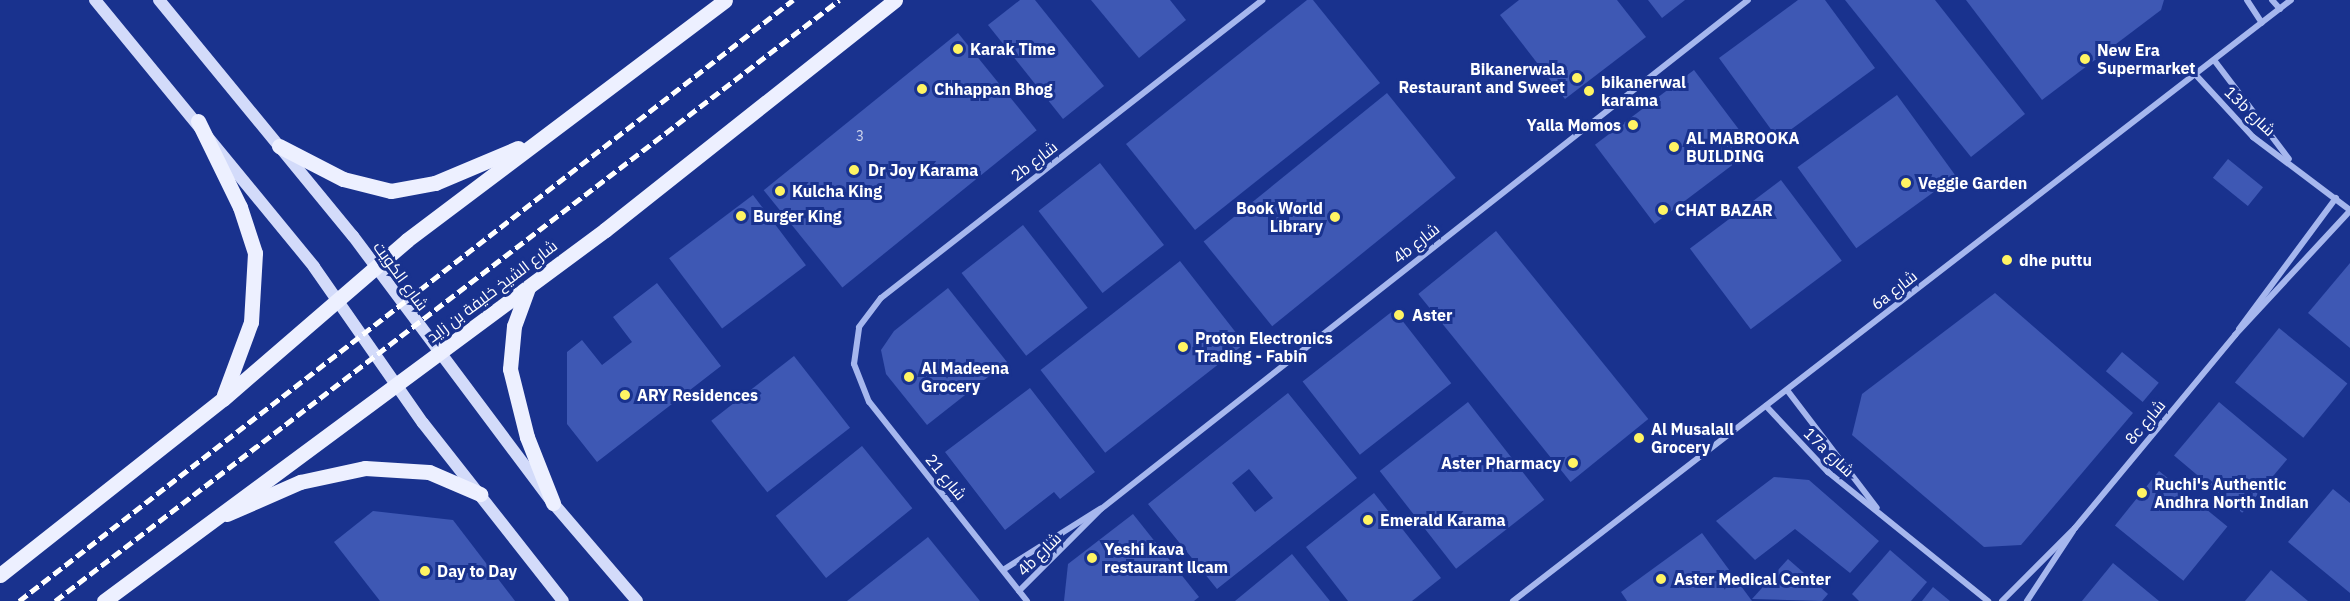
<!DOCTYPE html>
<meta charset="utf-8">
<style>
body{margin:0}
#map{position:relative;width:2350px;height:601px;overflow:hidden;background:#19328e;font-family:"IBM Plex Sans",Cairo,sans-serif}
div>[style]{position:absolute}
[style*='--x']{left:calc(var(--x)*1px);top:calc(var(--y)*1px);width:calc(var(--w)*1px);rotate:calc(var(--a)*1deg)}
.building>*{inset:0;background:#3e58b4;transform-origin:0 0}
.street>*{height:6px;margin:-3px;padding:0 3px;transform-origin:3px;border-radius:3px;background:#a6b7ee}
.secondary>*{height:12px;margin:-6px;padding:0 6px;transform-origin:6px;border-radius:6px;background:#d3dbfa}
.primary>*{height:15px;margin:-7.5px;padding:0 7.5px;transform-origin:7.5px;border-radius:7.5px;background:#edf0ff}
.rail>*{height:4.5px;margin-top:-2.25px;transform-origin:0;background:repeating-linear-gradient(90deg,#fff 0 10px,transparent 0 14.5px)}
.dots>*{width:16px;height:16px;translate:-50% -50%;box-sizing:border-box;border:3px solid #19328e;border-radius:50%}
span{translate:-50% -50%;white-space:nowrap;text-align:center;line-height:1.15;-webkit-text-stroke:6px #19328e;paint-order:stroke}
.number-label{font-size:14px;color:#cfd5ec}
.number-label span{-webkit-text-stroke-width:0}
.poi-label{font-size:16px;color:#fff;font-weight:700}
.left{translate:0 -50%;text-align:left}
.right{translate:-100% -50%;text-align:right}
.street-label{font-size:16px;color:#fff}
</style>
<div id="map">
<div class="building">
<div style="clip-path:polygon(1020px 0,1035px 0,1104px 86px,1063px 119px,988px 25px)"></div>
<div style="clip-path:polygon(1091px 0,1170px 0,1186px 20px,1139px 58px)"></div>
<div style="clip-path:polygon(1307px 0,1313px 0,1380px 83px,1195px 230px,1126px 144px)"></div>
<div style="clip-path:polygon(1519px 0,1617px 0,1646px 37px,1565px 99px,1500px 15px)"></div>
<div style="clip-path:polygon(1648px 0,1685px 0,1662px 18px)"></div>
<div style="clip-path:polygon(1798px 0,1825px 0,1875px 68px,1778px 139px,1719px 58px)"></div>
<div style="clip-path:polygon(1845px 0,1935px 0,2025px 114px,1971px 157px)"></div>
<div style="clip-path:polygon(1966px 0,2164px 0,2161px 10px,2042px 100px)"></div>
<div style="left:958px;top:33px;width:125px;height:250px;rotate:51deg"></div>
<div style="left:1694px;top:70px;width:99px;height:124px;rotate:53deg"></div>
<div style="left:1387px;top:93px;width:109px;height:236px;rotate:51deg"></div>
<div style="left:1897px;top:95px;width:100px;height:123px;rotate:54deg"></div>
<div style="left:2228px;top:159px;width:45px;height:24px;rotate:39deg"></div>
<div style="left:1100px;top:163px;width:104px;height:78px;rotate:52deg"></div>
<div style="left:1781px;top:180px;width:101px;height:114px;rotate:53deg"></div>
<div style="left:753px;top:195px;width:88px;height:105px;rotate:53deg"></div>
<div style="left:1023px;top:225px;width:105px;height:78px;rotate:52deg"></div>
<div style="left:1496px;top:231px;width:242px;height:100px;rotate:51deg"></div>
<div style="left:1180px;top:261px;width:105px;height:177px;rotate:52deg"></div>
<div style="clip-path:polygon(2350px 263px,2350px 348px,2308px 313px)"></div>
<div style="clip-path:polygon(657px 283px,721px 366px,597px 462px,567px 424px,567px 352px,582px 340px,602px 365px,632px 342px,613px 317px)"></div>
<div style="clip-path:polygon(948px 288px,1007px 362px,927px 425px,886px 374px,881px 350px,894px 331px)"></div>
<div style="clip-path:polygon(1995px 293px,2133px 413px,2021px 545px,1984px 547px,1852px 435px,1862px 394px)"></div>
<div style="left:1394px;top:310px;width:93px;height:116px;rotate:52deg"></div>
<div style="left:2279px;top:328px;width:88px;height:70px;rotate:39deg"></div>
<div style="left:2122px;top:352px;width:48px;height:25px;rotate:40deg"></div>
<div style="left:794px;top:356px;width:91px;height:105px;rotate:52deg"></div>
<div style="clip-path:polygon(1030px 388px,1095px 472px,1060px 499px,1054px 492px,1005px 530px,945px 452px)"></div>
<div style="clip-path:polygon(evenodd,1288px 393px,1357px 478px,1217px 589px,1148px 504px,1288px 393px,1249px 469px,1273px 498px,1255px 512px,1232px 483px,1249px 469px)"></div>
<div style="left:1468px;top:402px;width:124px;height:112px;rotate:52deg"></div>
<div style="left:2219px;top:402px;width:89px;height:70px;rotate:40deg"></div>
<div style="left:862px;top:446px;width:80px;height:111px;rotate:51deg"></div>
<div style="left:2159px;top:471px;width:88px;height:70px;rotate:39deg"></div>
<div style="clip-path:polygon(1774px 477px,1809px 480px,1879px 541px,1850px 573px,1795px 529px,1755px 560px,1716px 521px)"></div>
<div style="clip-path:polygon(2333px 489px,2350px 503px,2350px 593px,2288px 542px)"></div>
<div style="clip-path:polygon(1374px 493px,1441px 578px,1412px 601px,1348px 601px,1306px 547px)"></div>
<div style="clip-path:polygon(373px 511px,453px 520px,515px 601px,380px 601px,334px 542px)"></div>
<div style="clip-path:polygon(1133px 514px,1199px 597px,1194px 601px,1064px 601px,1068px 564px)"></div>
<div style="clip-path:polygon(1702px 533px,1752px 601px,1627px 601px,1621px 592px)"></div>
<div style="clip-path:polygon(928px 537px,980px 601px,847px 601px)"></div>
<div style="clip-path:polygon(1890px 550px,1927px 582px,1911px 601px,1859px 601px,1852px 594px)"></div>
<div style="clip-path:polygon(1292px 554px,1330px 601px,1235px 601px)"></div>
<div style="clip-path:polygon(1788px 559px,1828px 594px,1822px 601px,1752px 599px)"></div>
<div style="clip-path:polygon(2113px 563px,2159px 601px,2082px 601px)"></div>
<div style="clip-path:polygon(2271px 570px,2308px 601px,2245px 601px)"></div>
<div style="clip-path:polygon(1933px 587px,1950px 601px,1922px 601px)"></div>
</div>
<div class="street">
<div style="--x:2247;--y:0;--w:27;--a:57"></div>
<div style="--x:2272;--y:0;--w:12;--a:48"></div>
<div style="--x:2214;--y:60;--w:124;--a:52.9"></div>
<div style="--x:2195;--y:74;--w:86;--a:47.4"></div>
<div style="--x:2253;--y:137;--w:121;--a:37"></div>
<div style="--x:2239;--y:329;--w:163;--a:-53.5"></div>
<div style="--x:1787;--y:390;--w:148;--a:52.7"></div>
<div style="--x:1766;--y:406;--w:91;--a:46.8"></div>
<div style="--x:1828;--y:472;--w:206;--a:38.9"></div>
<div style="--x:1003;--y:570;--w:115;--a:-32.2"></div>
<div style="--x:1019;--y:591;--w:116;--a:-45"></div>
<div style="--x:1101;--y:509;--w:823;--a:-38.19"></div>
<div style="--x:1027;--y:601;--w:254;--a:-128.4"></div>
<div style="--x:869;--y:402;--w:41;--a:-111.5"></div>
<div style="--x:854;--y:364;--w:37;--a:-82"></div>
<div style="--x:859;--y:327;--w:36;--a:-53"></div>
<div style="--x:881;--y:298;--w:484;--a:-38"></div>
<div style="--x:1513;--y:601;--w:983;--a:-37.69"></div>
<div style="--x:2002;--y:601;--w:103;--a:-45"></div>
<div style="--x:2075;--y:528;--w:251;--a:-50.3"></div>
<div style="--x:2235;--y:335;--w:169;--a:-47.2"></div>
<div style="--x:2027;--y:601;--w:84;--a:-56.7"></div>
</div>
<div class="secondary">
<div style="--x:95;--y:0;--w:345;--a:50.6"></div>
<div style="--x:314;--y:267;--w:190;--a:55.1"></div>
<div style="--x:423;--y:423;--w:226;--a:51.8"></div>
<div style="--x:159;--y:0;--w:306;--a:50.6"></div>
<div style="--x:353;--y:236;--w:334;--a:53.2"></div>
<div style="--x:553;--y:503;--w:129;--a:49.4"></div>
</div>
<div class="primary">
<div style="--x:198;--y:121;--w:96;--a:64"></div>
<div style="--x:240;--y:207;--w:48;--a:71.9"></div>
<div style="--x:255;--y:253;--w:69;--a:93.3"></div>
<div style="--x:251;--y:322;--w:78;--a:110.3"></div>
<div style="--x:279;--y:146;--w:72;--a:27.3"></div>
<div style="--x:343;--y:179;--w:49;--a:14"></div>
<div style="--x:391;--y:191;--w:45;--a:-10.3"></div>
<div style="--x:435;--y:183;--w:90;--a:-22.9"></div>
<div style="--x:528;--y:288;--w:40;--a:110.2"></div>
<div style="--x:514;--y:326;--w:43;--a:95.3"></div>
<div style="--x:510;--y:369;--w:70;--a:76"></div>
<div style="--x:527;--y:437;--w:71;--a:68.5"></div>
<div style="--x:227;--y:514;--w:80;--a:-23.7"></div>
<div style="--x:300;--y:482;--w:66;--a:-12.2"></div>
<div style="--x:365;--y:468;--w:64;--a:3.6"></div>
<div style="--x:429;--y:472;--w:56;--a:23.3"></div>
<div style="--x:0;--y:575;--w:284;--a:-38.3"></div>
<div style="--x:223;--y:399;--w:243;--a:-40.8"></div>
<div style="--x:407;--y:240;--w:398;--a:-37"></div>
<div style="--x:104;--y:601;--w:623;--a:-36.52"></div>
<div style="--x:605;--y:230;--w:370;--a:-38.4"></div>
</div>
<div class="rail">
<div style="--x:19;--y:601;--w:980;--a:-37.83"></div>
<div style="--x:55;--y:601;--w:988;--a:-37.47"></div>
</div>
<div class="dots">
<div style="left:958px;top:49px;background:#fff463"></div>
<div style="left:2085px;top:59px;background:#fff463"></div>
<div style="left:1577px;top:78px;background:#fff463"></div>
<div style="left:922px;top:89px;background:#fff463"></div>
<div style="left:1589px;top:91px;background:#fff463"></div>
<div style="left:1633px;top:125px;background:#fff463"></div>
<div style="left:1674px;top:147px;background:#fff463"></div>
<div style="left:854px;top:170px;background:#fff463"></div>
<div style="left:1906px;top:183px;background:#fff463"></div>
<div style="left:780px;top:191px;background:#fff463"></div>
<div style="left:1663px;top:210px;background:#fff463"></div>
<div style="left:741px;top:216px;background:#fff463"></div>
<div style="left:1335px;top:217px;background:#fff463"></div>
<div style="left:2007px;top:260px;background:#fff463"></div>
<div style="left:1399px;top:315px;background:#fff463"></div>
<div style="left:1183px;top:347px;background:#fff463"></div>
<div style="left:909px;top:377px;background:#fff463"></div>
<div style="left:625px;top:395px;background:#fff463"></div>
<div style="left:1639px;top:438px;background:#fff463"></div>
<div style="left:1573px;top:463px;background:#fff463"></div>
<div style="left:2142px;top:493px;background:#fff463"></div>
<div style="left:1368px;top:520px;background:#fff463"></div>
<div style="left:1092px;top:558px;background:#fff463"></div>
<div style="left:425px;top:571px;background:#fff463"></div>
<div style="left:1661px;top:579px;background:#fff463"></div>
</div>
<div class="number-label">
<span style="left:860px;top:136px">3</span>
</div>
<div class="poi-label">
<span class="left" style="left:970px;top:49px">Karak Time</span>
<span class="left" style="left:2097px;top:59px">New Era<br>Supermarket</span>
<span class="right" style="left:1565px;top:78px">Bikanerwala<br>Restaurant and Sweet</span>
<span class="left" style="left:1601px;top:91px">bikanerwal<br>karama</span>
<span class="left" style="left:934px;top:89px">Chhappan Bhog</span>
<span class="right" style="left:1621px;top:125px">Yalla Momos</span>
<span class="left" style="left:1686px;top:147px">AL MABROOKA<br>BUILDING</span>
<span class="left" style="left:868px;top:170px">Dr Joy Karama</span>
<span class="left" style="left:1918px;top:183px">Veggie Garden</span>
<span class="left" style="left:792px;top:191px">Kulcha King</span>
<span class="right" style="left:1323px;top:217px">Book World<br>Library</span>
<span class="left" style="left:1675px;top:210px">CHAT BAZAR</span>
<span class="left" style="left:753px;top:216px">Burger King</span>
<span class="left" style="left:2019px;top:260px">dhe puttu</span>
<span class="left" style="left:1412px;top:315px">Aster</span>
<span class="left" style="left:1195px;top:347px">Proton Electronics<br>Trading - Fabin</span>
<span class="left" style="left:921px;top:377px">Al Madeena<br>Grocery</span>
<span class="left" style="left:637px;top:395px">ARY Residences</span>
<span class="left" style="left:1651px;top:438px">Al Musalall<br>Grocery</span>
<span class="right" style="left:1561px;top:463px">Aster Pharmacy</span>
<span class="left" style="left:2154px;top:493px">Ruchi's Authentic<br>Andhra North Indian</span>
<span class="left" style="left:1380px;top:520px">Emerald Karama</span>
<span class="left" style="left:1104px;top:558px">Yeshi kava<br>restaurant llcam</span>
<span class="left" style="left:437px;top:571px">Day to Day</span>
<span class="left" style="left:1674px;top:579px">Aster Medical Center</span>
</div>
<div class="street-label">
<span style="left:2250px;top:111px;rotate:44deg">13b شارع</span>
<span style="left:1034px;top:161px;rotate:-38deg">2b شارع</span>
<span style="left:1416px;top:243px;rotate:-38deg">4b شارع</span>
<span style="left:401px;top:276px;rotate:54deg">شارع الكويت</span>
<span style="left:1894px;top:290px;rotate:-38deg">6a شارع</span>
<span style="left:492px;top:291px;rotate:-37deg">شارع الشيخ خليفة بن زايد</span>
<span style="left:2145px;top:422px;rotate:-50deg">8c شارع</span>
<span style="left:1829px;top:452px;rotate:44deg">17a شارع</span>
<span style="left:946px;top:477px;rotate:51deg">شارع 21</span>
<span style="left:1039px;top:554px;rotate:-44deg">4b شارع</span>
</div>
</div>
